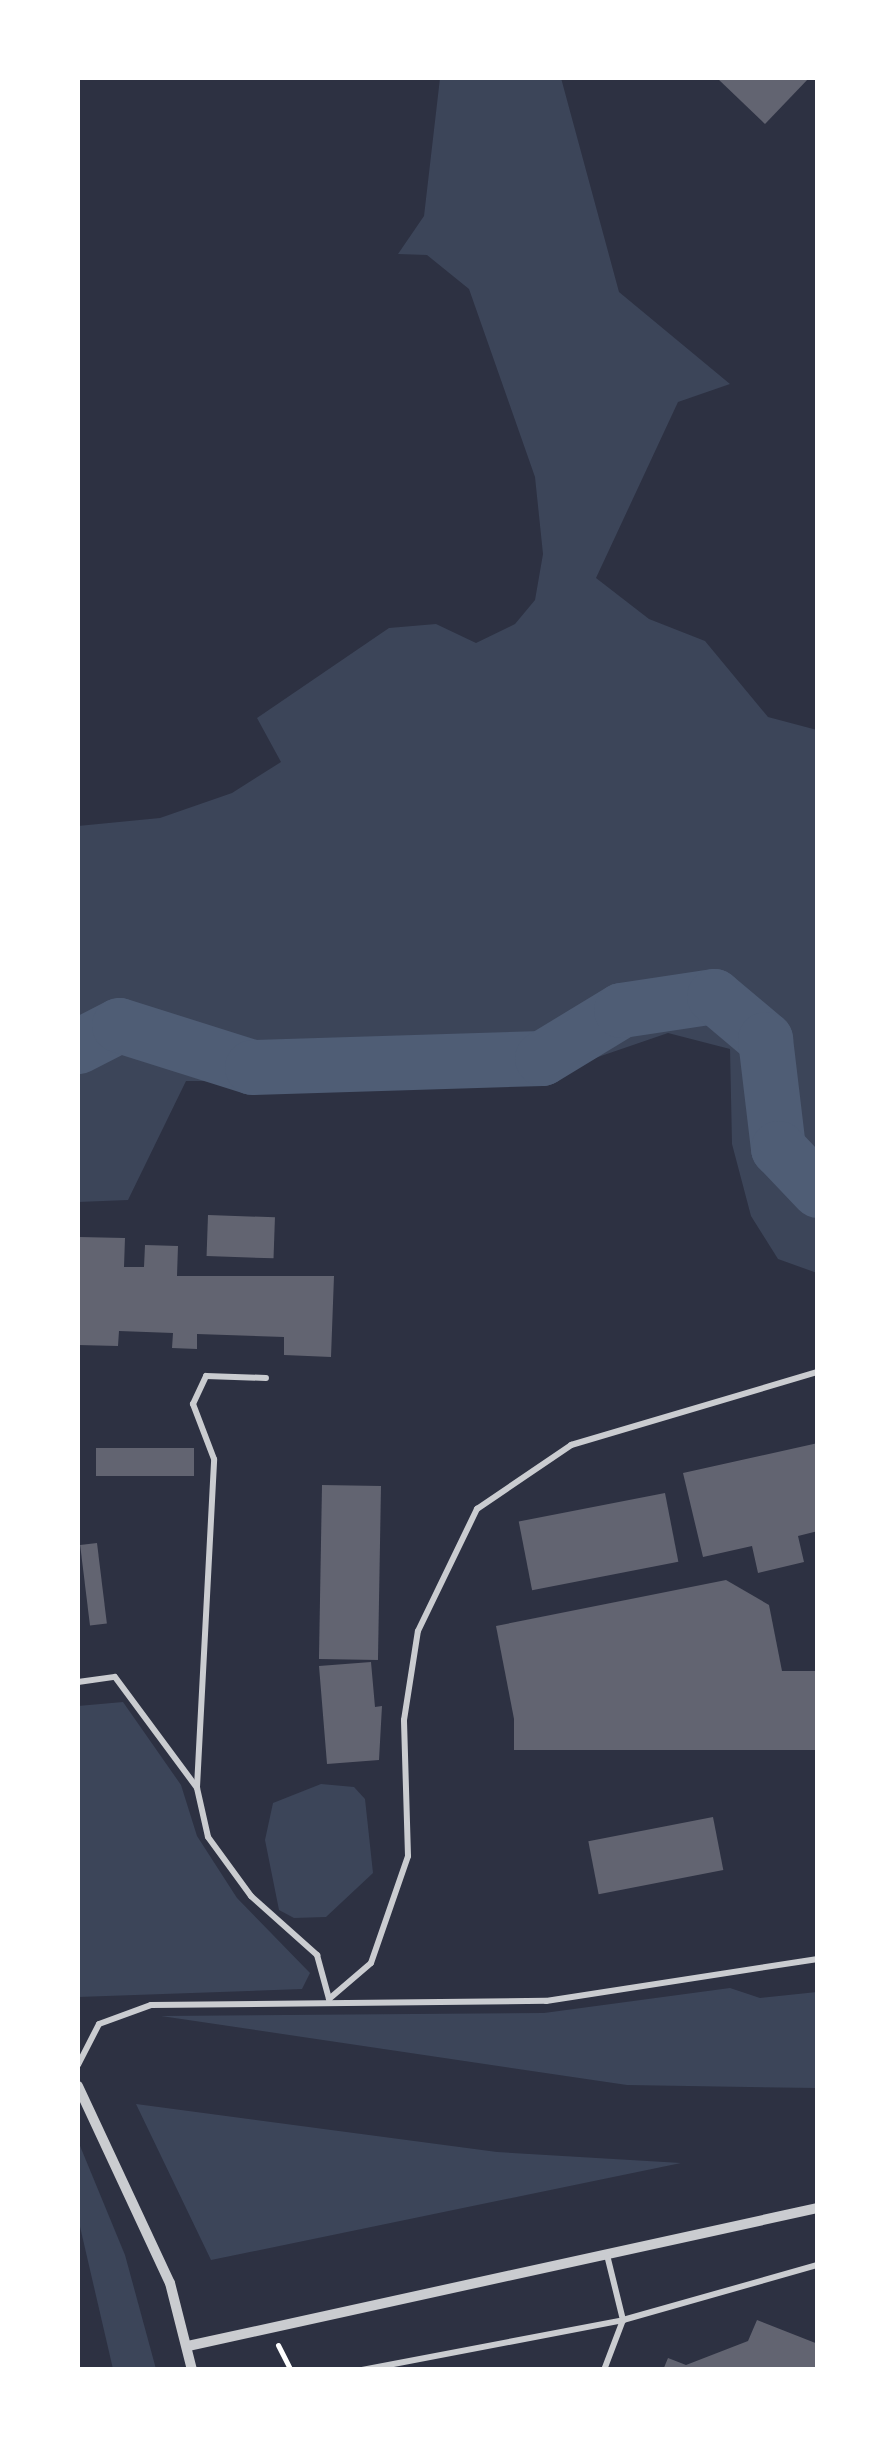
<!DOCTYPE html>
<style>
body{margin:0}
#map{position:relative;width:895px;height:2447px;overflow:hidden;background:#2d3142;font-family:Barlow,sans-serif}
div>[style]{position:absolute}
[style*='--x']{left:calc(var(--x)*1px);top:calc(var(--y)*1px);width:calc(var(--w)*1px);rotate:calc(var(--a)*1deg)}
.green>*{inset:0;background:#3c4559}
.river>*{height:55px;margin:-27.5px;padding:0 27.5px;transform-origin:27.5px;border-radius:27.5px;background:#4f5d75}
.building>*{inset:0;background:#626471;transform-origin:0 0}
.path>*{height:5px;margin:-2.5px;padding:0 2.5px;transform-origin:2.5px;border-radius:2.5px;background:#fff}
.service>*{height:6px;margin:-3px;padding:0 3px;transform-origin:3px;border-radius:3px;background:#caccd0}
.minor>*{height:10px;margin:-5px;padding:0 5px;transform-origin:5px;border-radius:5px;background:#caccd0}
span{translate:-50% -50%;white-space:nowrap;text-align:center;line-height:1.15;-webkit-text-stroke:8px #fff;paint-order:stroke}
.frame{position:absolute;inset:0;border:80px solid #fff;pointer-events:none}
</style>
<div id="map">
<div class="green">
<div style="clip-path:polygon(440px 78px,561px 78px,619px 292px,730px 384px,678px 402px,596px 578px,649px 619px,705px 641px,768px 717px,817px 730px,817px 1273px,778px 1259px,751px 1216px,732px 1144px,730px 1049px,668px 1033px,569px 1067px,461px 1082px,186px 1081px,128px 1200px,78px 1202px,78px 826px,160px 818px,232px 793px,281px 762px,257px 718px,389px 628px,436px 624px,476px 643px,515px 624px,535px 600px,543px 554px,535px 477px,469px 289px,427px 255px,398px 254px,424px 216px)"></div>
<div style="clip-path:polygon(123px 1702px,181px 1785px,197px 1836px,237px 1898px,310px 1973px,302px 1989px,78px 1997px,78px 1706px)"></div>
<div style="clip-path:polygon(321px 1784px,354px 1787px,365px 1799px,373px 1873px,326px 1917px,294px 1918px,279px 1910px,265px 1840px,273px 1803px)"></div>
<div style="clip-path:polygon(730px 1988px,760px 1998px,817px 1992px,817px 2088px,627px 2085px,161px 2016px,544px 2013px)"></div>
<div style="clip-path:polygon(136px 2104px,497px 2152px,681px 2163px,211px 2260px)"></div>
<div style="clip-path:polygon(78px 2141px,125px 2255px,156px 2369px,113px 2369px,78px 2218px)"></div>
</div>
<div class="river">
<div style="--x:78;--y:1046;--w:46;--a:-27.1"></div>
<div style="--x:119;--y:1025;--w:139;--a:17.5"></div>
<div style="--x:252;--y:1067;--w:290;--a:-1.8"></div>
<div style="--x:542;--y:1058;--w:92;--a:-31.3"></div>
<div style="--x:621;--y:1010;--w:94;--a:-8.6"></div>
<div style="--x:714;--y:996;--w:67;--a:40.1"></div>
<div style="--x:765;--y:1039;--w:110;--a:83.2"></div>
<div style="--x:778;--y:1148;--w:58;--a:46.4"></div>
</div>
<div class="building">
<div style="clip-path:polygon(717px 78px,809px 78px,765px 124px)"></div>
<div style="left:208px;top:1215px;width:67px;height:41px;rotate:2deg"></div>
<div style="clip-path:polygon(79px 1237px,125px 1238px,124px 1267px,144px 1267px,145px 1245px,178px 1246px,177px 1276px,334px 1276px,331px 1357px,284px 1355px,284px 1337px,197px 1334px,197px 1349px,172px 1348px,173px 1333px,119px 1331px,118px 1346px,78px 1345px)"></div>
<div style="clip-path:polygon(818px 1443px,818px 1531px,798px 1536px,804px 1562px,758px 1573px,752px 1546px,703px 1557px,683px 1473px)"></div>
<div style="left:96px;top:1448px;width:98px;height:28px"></div>
<div style="left:322px;top:1485px;width:59px;height:174px;rotate:1deg"></div>
<div style="left:665px;top:1493px;width:70px;height:149px;rotate:79deg"></div>
<div style="left:97px;top:1543px;width:81px;height:17px;rotate:83deg"></div>
<div style="clip-path:polygon(726px 1580px,769px 1605px,782px 1671px,515px 1724px,496px 1626px)"></div>
<div style="clip-path:polygon(371px 1662px,375px 1707px,382px 1706px,379px 1760px,327px 1764px,319px 1666px)"></div>
<div style="left:818px;top:1671px;width:79px;height:304px;rotate:90deg"></div>
<div style="left:713px;top:1817px;width:54px;height:127px;rotate:79deg"></div>
<div style="clip-path:polygon(757px 2320px,818px 2344px,818px 2370px,663px 2370px,668px 2358px,686px 2365px,748px 2341px)"></div>
</div>
<div class="path">
<div style="--x:278;--y:2345;--w:27;--a:63"></div>
</div>
<div class="service">
<div style="--x:78;--y:1682;--w:37;--a:-8"></div>
<div style="--x:115;--y:1677;--w:138;--a:53.5"></div>
<div style="--x:197;--y:1788;--w:50;--a:77.3"></div>
<div style="--x:208;--y:1837;--w:73;--a:53.9"></div>
<div style="--x:251;--y:1896;--w:89;--a:41.8"></div>
<div style="--x:317;--y:1955;--w:46;--a:74.7"></div>
<div style="--x:329;--y:1999;--w:55;--a:-40.6"></div>
<div style="--x:371;--y:1963;--w:113;--a:-70.9"></div>
<div style="--x:408;--y:1856;--w:136;--a:-91.7"></div>
<div style="--x:404;--y:1720;--w:90;--a:-81.1"></div>
<div style="--x:418;--y:1631;--w:136;--a:-64.2"></div>
<div style="--x:477;--y:1509;--w:114;--a:-34.2"></div>
<div style="--x:571;--y:1445;--w:258;--a:-16.5"></div>
<div style="--x:197;--y:1787;--w:328;--a:-87"></div>
<div style="--x:214;--y:1459;--w:59;--a:-110.9"></div>
<div style="--x:193;--y:1404;--w:31;--a:-65"></div>
<div style="--x:206;--y:1376;--w:60;--a:1.9"></div>
<div style="--x:78;--y:2065;--w:46;--a:-62.9"></div>
<div style="--x:99;--y:2024;--w:55;--a:-20.1"></div>
<div style="--x:151;--y:2005;--w:395;--a:-0.6"></div>
<div style="--x:546;--y:2001;--w:275;--a:-8.8"></div>
<div style="--x:362;--y:2370;--w:266;--a:-10.8"></div>
<div style="--x:623;--y:2320;--w:203;--a:-15.8"></div>
<div style="--x:604;--y:2370;--w:53;--a:-69.2"></div>
<div style="--x:623;--y:2320;--w:67;--a:-103.8"></div>
</div>
<div class="minor">
<div style="--x:78;--y:2086;--w:217;--a:65"></div>
<div style="--x:170;--y:2283;--w:90;--a:75.8"></div>
<div style="--x:188;--y:2346;--w:645;--a:-12.36"></div>
</div>
<div class="frame"></div>
</div>
